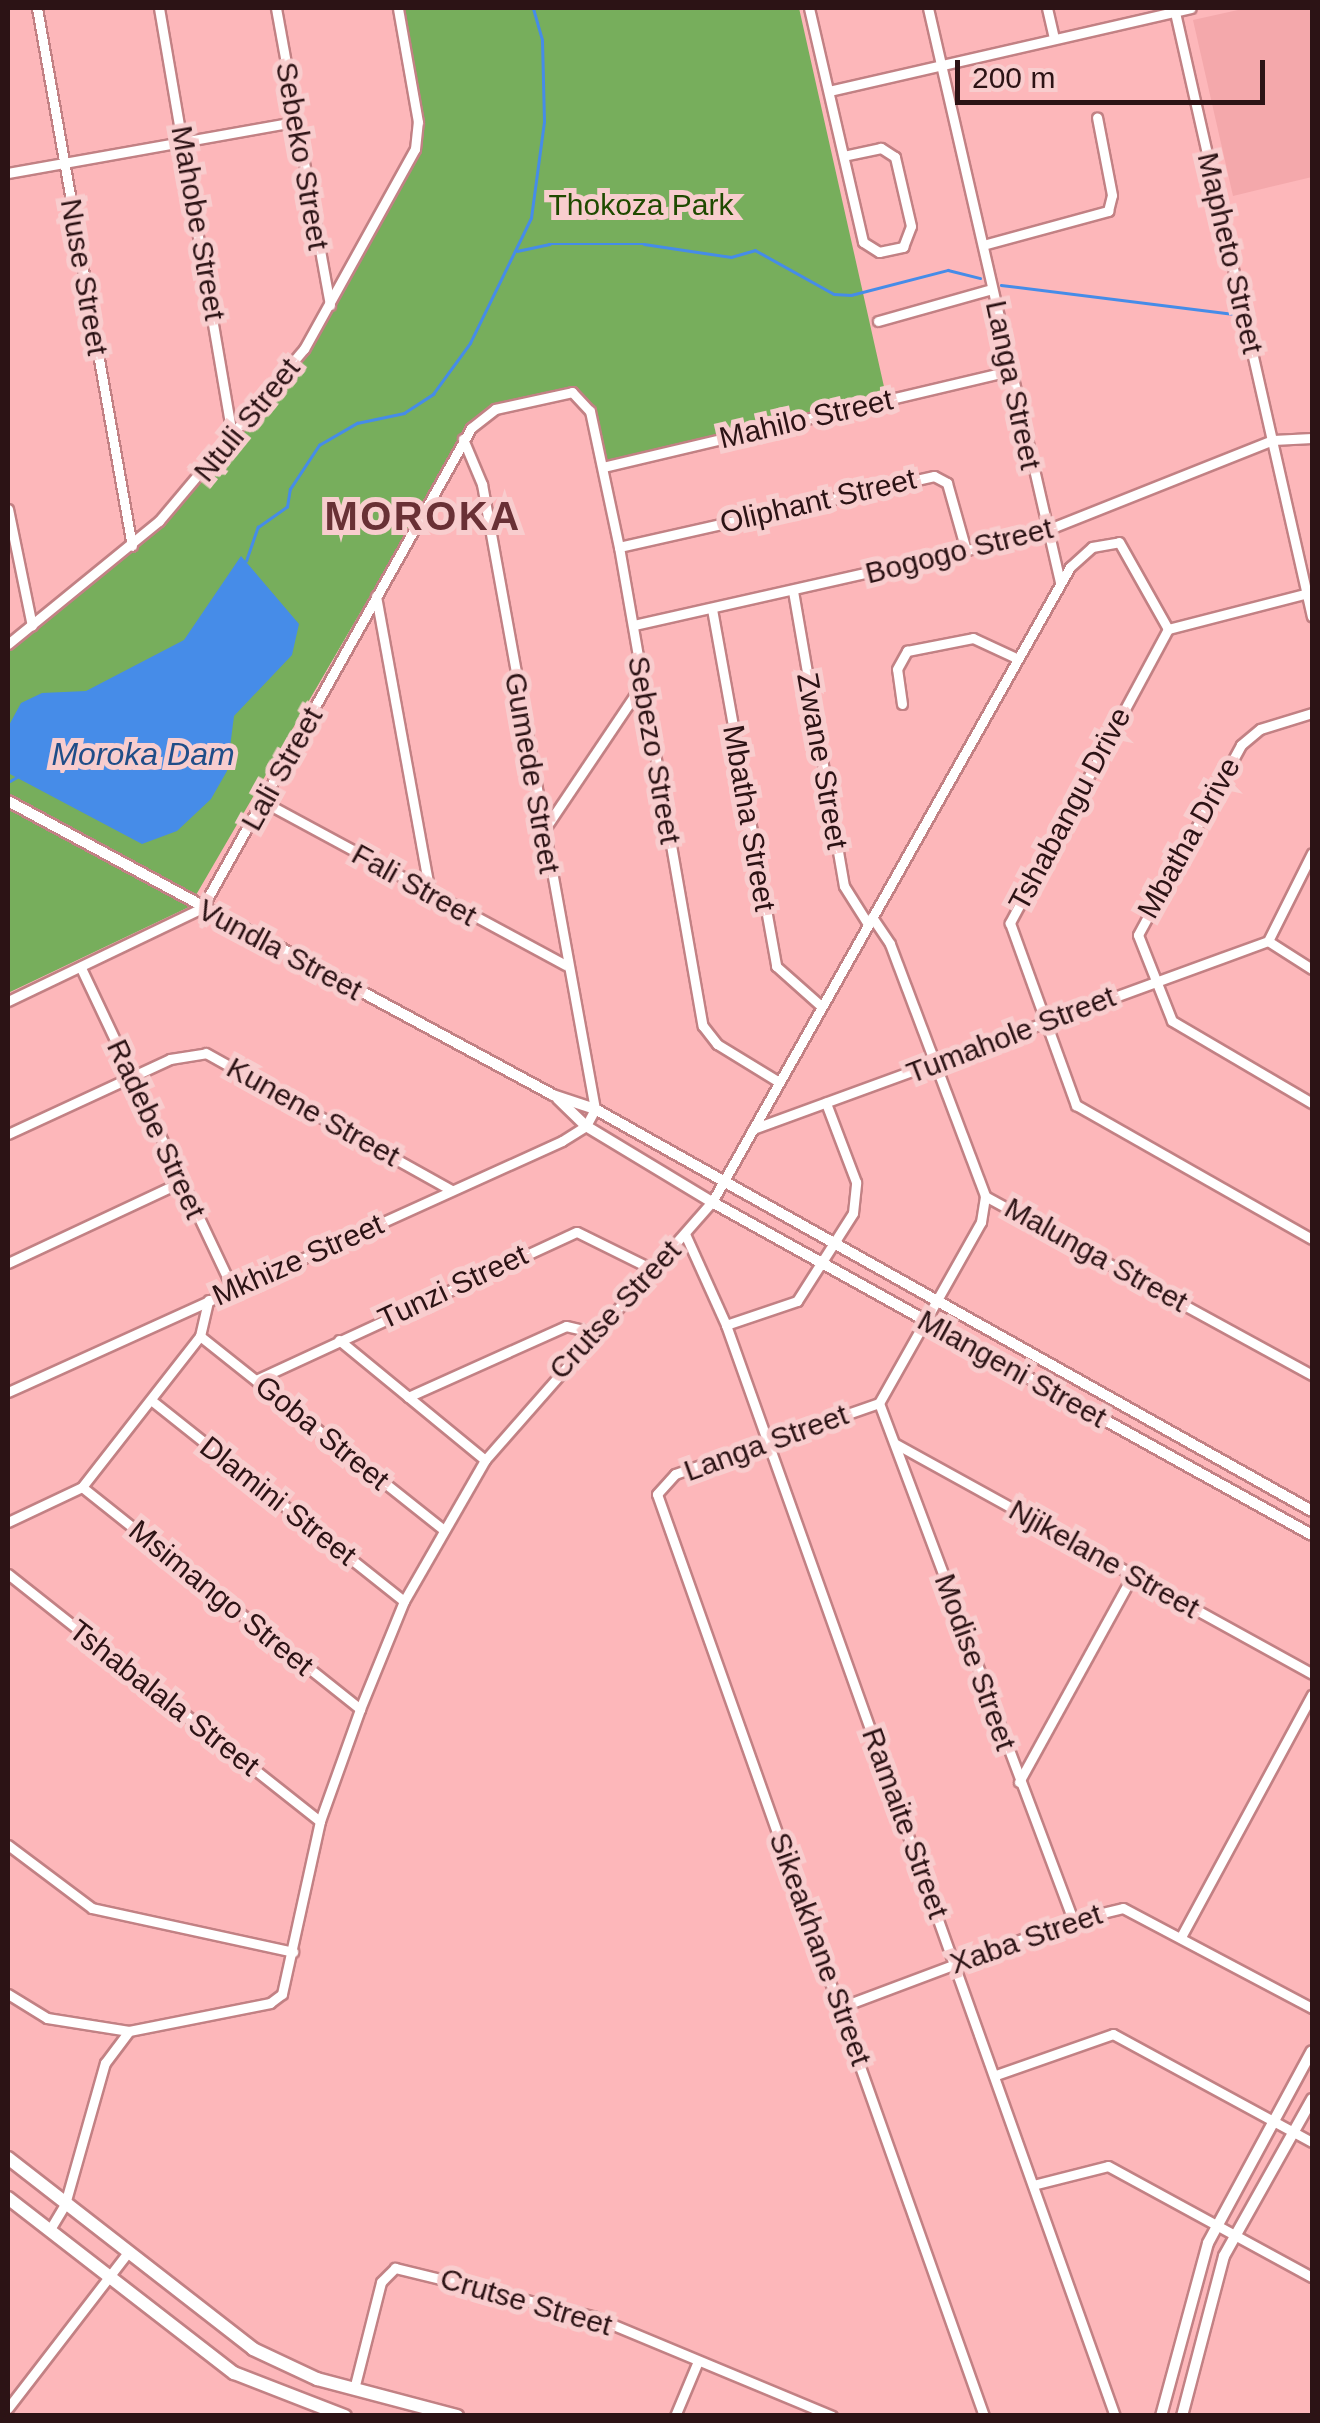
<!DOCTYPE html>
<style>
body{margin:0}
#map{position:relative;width:1320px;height:2423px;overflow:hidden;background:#fdb7ba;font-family:Helvetica,sans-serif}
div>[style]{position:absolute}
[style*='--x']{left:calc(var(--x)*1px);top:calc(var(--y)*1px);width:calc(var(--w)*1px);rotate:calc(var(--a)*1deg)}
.built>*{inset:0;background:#f4a8ab}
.green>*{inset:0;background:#77ae5c}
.water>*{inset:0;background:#468ce8}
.stream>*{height:2.5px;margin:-1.25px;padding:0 1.25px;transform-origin:1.25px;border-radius:1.25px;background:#468ce8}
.roads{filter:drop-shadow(2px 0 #c28184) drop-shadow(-2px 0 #c28184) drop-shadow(0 2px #c28184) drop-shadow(0 -2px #c28184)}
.minor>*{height:9px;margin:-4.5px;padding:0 4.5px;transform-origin:4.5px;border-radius:4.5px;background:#fff}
.tertiary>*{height:10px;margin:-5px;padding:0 5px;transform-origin:5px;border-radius:5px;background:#fff}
.secondary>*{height:12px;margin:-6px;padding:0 6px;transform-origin:6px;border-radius:6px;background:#fff}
span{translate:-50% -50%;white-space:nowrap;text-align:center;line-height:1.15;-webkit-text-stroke:10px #f8cdce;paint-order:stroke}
.street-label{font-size:30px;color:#2c1315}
.park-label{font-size:30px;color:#1f4a00}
.water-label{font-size:32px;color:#1f4d88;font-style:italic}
.district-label{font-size:40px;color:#693035;font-weight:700;letter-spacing:2.5px}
.frame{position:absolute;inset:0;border:10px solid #2c1315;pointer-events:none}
.scale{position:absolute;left:955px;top:60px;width:310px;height:45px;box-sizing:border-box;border:5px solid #2c1315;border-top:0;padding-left:12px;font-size:30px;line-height:35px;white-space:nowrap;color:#2c1315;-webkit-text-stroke:8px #f8cdce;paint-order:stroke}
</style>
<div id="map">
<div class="built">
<div style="clip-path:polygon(1247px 8px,1312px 8px,1312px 177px,1233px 196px,1193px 20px)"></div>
</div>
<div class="green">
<div style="clip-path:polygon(394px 8px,799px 8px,887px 400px,606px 464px,579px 394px,484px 411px,471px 422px,189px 907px,8px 993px,8px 653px,140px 537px,299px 350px,410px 156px,415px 120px)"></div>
</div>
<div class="water">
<div style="clip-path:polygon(241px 556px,299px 624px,292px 655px,234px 716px,227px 771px,211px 799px,177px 831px,142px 844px,8px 773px,8px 727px,21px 703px,42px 693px,86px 691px,184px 640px)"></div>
</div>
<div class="stream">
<div style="--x:517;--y:251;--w:33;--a:-12"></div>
<div style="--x:549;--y:244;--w:95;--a:0"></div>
<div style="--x:644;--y:244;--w:88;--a:8.5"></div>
<div style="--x:731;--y:257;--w:25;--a:-16"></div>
<div style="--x:755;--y:250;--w:90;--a:29.1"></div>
<div style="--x:834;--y:294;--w:17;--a:3"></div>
<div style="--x:851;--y:295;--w:100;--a:-14.5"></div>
<div style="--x:948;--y:270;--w:33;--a:14"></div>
<div style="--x:1001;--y:285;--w:234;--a:7.1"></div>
<div style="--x:246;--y:561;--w:36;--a:-71"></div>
<div style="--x:258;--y:527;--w:35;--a:-35"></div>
<div style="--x:287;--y:507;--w:18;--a:-81"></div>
<div style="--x:290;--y:489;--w:53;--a:-56.6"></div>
<div style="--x:319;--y:445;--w:44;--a:-30.1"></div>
<div style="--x:357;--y:423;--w:48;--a:-12"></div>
<div style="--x:404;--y:413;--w:35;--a:-33"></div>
<div style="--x:433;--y:394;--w:63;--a:-54"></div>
<div style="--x:470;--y:343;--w:139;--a:-64"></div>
<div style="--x:531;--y:218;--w:97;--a:-82.3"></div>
<div style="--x:544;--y:122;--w:82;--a:-91.4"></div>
<div style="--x:542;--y:40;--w:33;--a:-106"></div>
<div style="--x:10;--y:781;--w:8;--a:-30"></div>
</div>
<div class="roads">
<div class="minor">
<div style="--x:37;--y:8;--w:546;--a:79.99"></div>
<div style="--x:159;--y:8;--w:438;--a:80.3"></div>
<div style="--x:276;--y:8;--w:302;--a:79.7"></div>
<div style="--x:809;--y:8;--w:240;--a:77"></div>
<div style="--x:863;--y:242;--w:19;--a:32"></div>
<div style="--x:879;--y:252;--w:25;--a:-12"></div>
<div style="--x:903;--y:247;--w:22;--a:-69"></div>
<div style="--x:911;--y:226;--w:71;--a:-103.1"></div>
<div style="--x:895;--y:157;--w:17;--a:-147"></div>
<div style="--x:881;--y:148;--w:38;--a:168"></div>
<div style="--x:928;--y:8;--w:589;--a:77.05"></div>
<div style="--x:1047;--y:8;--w:28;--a:77"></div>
<div style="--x:1174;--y:8;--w:624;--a:77.23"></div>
<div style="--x:829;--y:91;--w:371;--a:-12.9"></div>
<div style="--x:8;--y:173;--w:291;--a:-10.1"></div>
<div style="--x:983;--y:245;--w:130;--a:-15.2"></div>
<div style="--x:1108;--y:211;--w:16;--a:-76"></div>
<div style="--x:1112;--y:195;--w:79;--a:-100.9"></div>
<div style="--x:878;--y:321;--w:118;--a:-15.7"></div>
<div style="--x:603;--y:467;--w:418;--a:-13.3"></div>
<div style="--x:8;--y:509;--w:119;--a:78.4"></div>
<div style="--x:619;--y:547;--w:323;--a:-12.7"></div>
<div style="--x:934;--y:476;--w:15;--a:28"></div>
<div style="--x:947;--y:483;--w:70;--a:74.2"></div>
<div style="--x:793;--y:591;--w:299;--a:80.2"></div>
<div style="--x:844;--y:886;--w:45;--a:57.7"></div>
<div style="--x:1312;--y:592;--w:149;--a:165.6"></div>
<div style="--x:1168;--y:629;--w:334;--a:118.3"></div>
<div style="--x:1010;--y:923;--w:194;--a:70.1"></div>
<div style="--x:1076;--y:1105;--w:271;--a:29.6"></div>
<div style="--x:376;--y:596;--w:303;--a:79.7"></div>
<div style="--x:712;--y:609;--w:363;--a:79.8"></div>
<div style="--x:776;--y:966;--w:60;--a:41.6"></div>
<div style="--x:634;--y:625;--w:410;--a:-12.7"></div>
<div style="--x:1034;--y:535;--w:257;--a:-21.7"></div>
<div style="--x:1273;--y:440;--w:39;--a:-3"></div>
<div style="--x:8;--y:644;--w:195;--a:-39.2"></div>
<div style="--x:159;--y:521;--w:225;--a:-49.9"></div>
<div style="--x:304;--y:349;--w:229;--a:-61"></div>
<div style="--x:415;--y:149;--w:27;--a:-84"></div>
<div style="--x:418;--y:122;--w:116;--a:-100"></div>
<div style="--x:902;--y:704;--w:35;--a:-98"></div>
<div style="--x:897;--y:669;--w:21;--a:-61"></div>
<div style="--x:907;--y:651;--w:67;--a:-11.1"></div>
<div style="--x:973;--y:638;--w:47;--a:24.9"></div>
<div style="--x:1312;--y:713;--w:54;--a:162.9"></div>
<div style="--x:1260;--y:729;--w:25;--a:140"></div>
<div style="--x:1241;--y:745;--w:216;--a:118.5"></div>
<div style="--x:1138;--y:935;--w:92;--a:68.4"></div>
<div style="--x:1172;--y:1021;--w:162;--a:30.4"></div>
<div style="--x:264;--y:802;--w:343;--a:28.4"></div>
<div style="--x:542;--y:833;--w:179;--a:-56.1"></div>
<div style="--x:872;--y:917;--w:32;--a:56"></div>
<div style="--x:890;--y:944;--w:269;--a:69.3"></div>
<div style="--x:985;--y:1196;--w:373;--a:28.7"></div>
<div style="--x:1268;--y:941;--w:98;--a:-63.4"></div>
<div style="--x:1268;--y:941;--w:52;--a:32.5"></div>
<div style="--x:81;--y:968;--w:356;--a:64.7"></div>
<div style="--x:8;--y:1001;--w:215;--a:-25.6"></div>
<div style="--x:202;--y:908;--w:550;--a:-60.73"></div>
<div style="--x:471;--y:428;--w:31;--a:-38"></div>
<div style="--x:495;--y:409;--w:79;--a:-12.4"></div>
<div style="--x:572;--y:392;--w:26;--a:47"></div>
<div style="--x:590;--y:411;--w:139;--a:78"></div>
<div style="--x:619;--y:547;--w:486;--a:80.1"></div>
<div style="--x:703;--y:1026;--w:23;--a:52"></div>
<div style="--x:717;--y:1044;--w:73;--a:31.5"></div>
<div style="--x:753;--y:1129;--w:548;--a:-20.05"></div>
<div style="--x:8;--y:1134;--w:179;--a:-24.8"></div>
<div style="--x:170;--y:1059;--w:36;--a:-9"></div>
<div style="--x:206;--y:1053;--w:281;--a:29.2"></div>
<div style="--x:685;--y:1234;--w:100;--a:65.7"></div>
<div style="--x:726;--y:1325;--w:1158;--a:70.38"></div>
<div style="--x:8;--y:1263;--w:189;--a:-25.1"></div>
<div style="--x:726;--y:1325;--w:75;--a:-18.7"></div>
<div style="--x:797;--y:1301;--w:104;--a:-57.5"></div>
<div style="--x:853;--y:1213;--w:31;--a:-84"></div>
<div style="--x:856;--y:1182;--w:85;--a:-110.8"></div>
<div style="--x:200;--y:1336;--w:312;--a:38.5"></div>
<div style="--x:339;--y:1340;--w:189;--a:39.4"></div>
<div style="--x:256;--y:1380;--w:353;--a:-24.8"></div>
<div style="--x:577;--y:1232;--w:81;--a:26.3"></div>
<div style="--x:8;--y:1392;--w:608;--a:-24.37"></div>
<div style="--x:562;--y:1141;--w:28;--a:-32"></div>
<div style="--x:586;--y:1126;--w:19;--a:-62"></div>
<div style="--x:595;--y:1109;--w:635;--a:-100.25"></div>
<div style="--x:482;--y:484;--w:49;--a:-112.9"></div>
<div style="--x:408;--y:1397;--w:173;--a:-24.2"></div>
<div style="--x:566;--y:1326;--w:27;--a:13"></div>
<div style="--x:151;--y:1400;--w:323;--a:38.5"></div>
<div style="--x:879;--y:1403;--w:552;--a:69.43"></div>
<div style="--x:896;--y:1444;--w:475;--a:28.9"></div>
<div style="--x:82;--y:1487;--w:356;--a:38.6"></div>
<div style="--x:8;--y:1522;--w:82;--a:-25.3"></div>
<div style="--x:82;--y:1487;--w:192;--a:-52"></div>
<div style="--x:200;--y:1336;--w:37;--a:-77"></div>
<div style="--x:8;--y:1574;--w:398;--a:38.4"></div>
<div style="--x:1019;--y:1782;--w:236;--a:-61.2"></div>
<div style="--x:8;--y:1845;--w:105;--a:36.9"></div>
<div style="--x:92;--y:1908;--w:206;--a:12.3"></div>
<div style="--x:1182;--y:1935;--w:273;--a:-61.6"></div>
<div style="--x:8;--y:1994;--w:46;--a:31.6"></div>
<div style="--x:47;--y:2018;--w:83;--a:9"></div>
<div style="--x:129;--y:2031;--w:144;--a:-11.2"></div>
<div style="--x:270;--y:2003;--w:15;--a:-37"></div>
<div style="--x:282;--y:1994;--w:177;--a:-77.6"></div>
<div style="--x:320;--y:1821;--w:119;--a:-70.3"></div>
<div style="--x:360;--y:1709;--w:117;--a:-67.8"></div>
<div style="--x:404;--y:1601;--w:163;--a:-60.1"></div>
<div style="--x:485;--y:1460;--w:344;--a:-48.7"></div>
<div style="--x:712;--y:1202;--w:729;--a:-60.59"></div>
<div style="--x:1070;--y:567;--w:30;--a:-42"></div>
<div style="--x:1092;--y:547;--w:27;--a:-10"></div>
<div style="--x:1119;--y:542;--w:100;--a:60.6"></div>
<div style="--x:841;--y:2007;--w:248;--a:-20.6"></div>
<div style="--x:1073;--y:1920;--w:51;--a:-13.5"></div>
<div style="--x:1123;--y:1908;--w:214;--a:27.9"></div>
<div style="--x:996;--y:2075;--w:124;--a:-19.3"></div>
<div style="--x:1113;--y:2034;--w:226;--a:28.5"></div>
<div style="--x:1033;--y:2185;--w:77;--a:-14.2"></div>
<div style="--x:1108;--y:2166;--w:232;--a:28.6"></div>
<div style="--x:49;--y:2231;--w:31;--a:-59"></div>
<div style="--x:65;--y:2204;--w:147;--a:-74.2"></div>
<div style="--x:105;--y:2063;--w:40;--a:-53"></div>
<div style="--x:354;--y:2389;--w:110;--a:-75.8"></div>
<div style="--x:381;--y:2282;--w:20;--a:-45"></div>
<div style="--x:395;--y:2268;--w:203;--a:13.7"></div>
<div style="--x:592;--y:2316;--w:260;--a:22.6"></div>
<div style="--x:8;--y:2408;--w:197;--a:-52.4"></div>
<div style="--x:675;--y:2416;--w:60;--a:-67.3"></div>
<div style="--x:984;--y:2416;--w:978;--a:-109.53"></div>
<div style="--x:657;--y:1494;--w:27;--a:-48"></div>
<div style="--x:675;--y:1474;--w:216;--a:-19.2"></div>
<div style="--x:879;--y:1403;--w:208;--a:-60.6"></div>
<div style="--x:981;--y:1222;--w:26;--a:-81"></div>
</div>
<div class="tertiary">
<div style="--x:8;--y:801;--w:619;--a:28.34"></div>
<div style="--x:553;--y:1095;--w:44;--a:18.4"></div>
<div style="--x:595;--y:1109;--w:822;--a:29.28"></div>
<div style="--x:558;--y:1099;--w:39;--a:44"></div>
<div style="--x:586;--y:1126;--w:147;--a:31.1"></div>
<div style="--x:712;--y:1202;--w:686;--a:29.03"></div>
<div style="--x:1161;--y:2416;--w:179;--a:-74.8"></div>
<div style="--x:1208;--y:2243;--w:218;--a:-61.6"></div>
<div style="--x:1182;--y:2416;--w:165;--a:-75.3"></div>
<div style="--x:1224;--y:2256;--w:180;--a:-60.7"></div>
</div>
<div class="secondary">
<div style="--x:8;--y:2158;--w:311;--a:37.9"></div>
<div style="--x:253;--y:2349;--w:71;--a:25.1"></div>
<div style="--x:317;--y:2379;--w:145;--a:14.8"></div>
<div style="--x:8;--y:2198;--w:286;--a:37.8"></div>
<div style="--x:234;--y:2373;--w:119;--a:21.2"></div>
</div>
</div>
<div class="street-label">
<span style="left:302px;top:156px;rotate:80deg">Sebeko Street</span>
<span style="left:198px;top:223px;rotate:80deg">Mahobe Street</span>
<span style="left:1230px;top:253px;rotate:77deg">Mapheto Street</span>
<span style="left:84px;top:277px;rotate:80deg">Nuse Street</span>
<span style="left:1013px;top:385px;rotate:78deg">Langa Street</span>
<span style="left:806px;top:419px;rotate:-13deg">Mahilo Street</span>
<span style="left:247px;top:420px;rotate:-51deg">Ntuli Street</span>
<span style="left:818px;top:501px;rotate:-13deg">Oliphant Street</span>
<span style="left:959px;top:551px;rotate:-14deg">Bogogo Street</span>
<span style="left:654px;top:750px;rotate:80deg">Sebezo Street</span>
<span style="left:822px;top:761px;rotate:80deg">Zwane Street</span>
<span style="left:282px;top:769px;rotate:-61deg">Lali Street</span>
<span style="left:532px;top:773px;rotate:80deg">Gumede Street</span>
<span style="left:1070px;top:809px;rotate:-62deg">Tshabangu Drive</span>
<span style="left:749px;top:818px;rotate:80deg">Mbatha Street</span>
<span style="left:1189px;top:838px;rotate:-61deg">Mbatha Drive</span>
<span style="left:414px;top:885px;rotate:29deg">Fali Street</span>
<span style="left:280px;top:950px;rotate:28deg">Vundla Street</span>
<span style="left:1011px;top:1035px;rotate:-21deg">Tumahole Street</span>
<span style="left:313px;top:1112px;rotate:29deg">Kunene Street</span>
<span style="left:156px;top:1129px;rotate:65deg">Radebe Street</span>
<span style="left:1096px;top:1255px;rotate:29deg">Malunga Street</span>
<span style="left:298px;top:1260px;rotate:-24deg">Mkhize Street</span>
<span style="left:453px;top:1287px;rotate:-25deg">Tunzi Street</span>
<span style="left:615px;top:1310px;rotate:-47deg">Crutse Street</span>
<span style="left:1012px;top:1369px;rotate:29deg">Mlangeni Street</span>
<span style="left:322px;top:1433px;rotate:39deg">Goba Street</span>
<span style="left:766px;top:1443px;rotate:-20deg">Langa Street</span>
<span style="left:278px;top:1501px;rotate:38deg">Dlamini Street</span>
<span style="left:1104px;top:1559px;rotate:29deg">Njikelane Street</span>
<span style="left:221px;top:1598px;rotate:39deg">Msimango Street</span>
<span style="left:975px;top:1662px;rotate:70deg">Modise Street</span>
<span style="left:164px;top:1698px;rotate:38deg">Tshabalala Street</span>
<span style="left:905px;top:1823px;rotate:70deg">Ramaite Street</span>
<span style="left:1026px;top:1939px;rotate:-19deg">Xaba Street</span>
<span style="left:820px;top:1949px;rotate:70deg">Sikeakhane Street</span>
<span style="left:526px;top:2302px;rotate:16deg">Crutse Street</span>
</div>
<div class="park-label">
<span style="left:641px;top:205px">Thokoza Park</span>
</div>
<div class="water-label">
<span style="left:143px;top:754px">Moroka Dam</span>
</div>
<div class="district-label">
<span style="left:423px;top:516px">MOROKA</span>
</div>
<div class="frame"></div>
<div class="scale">200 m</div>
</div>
